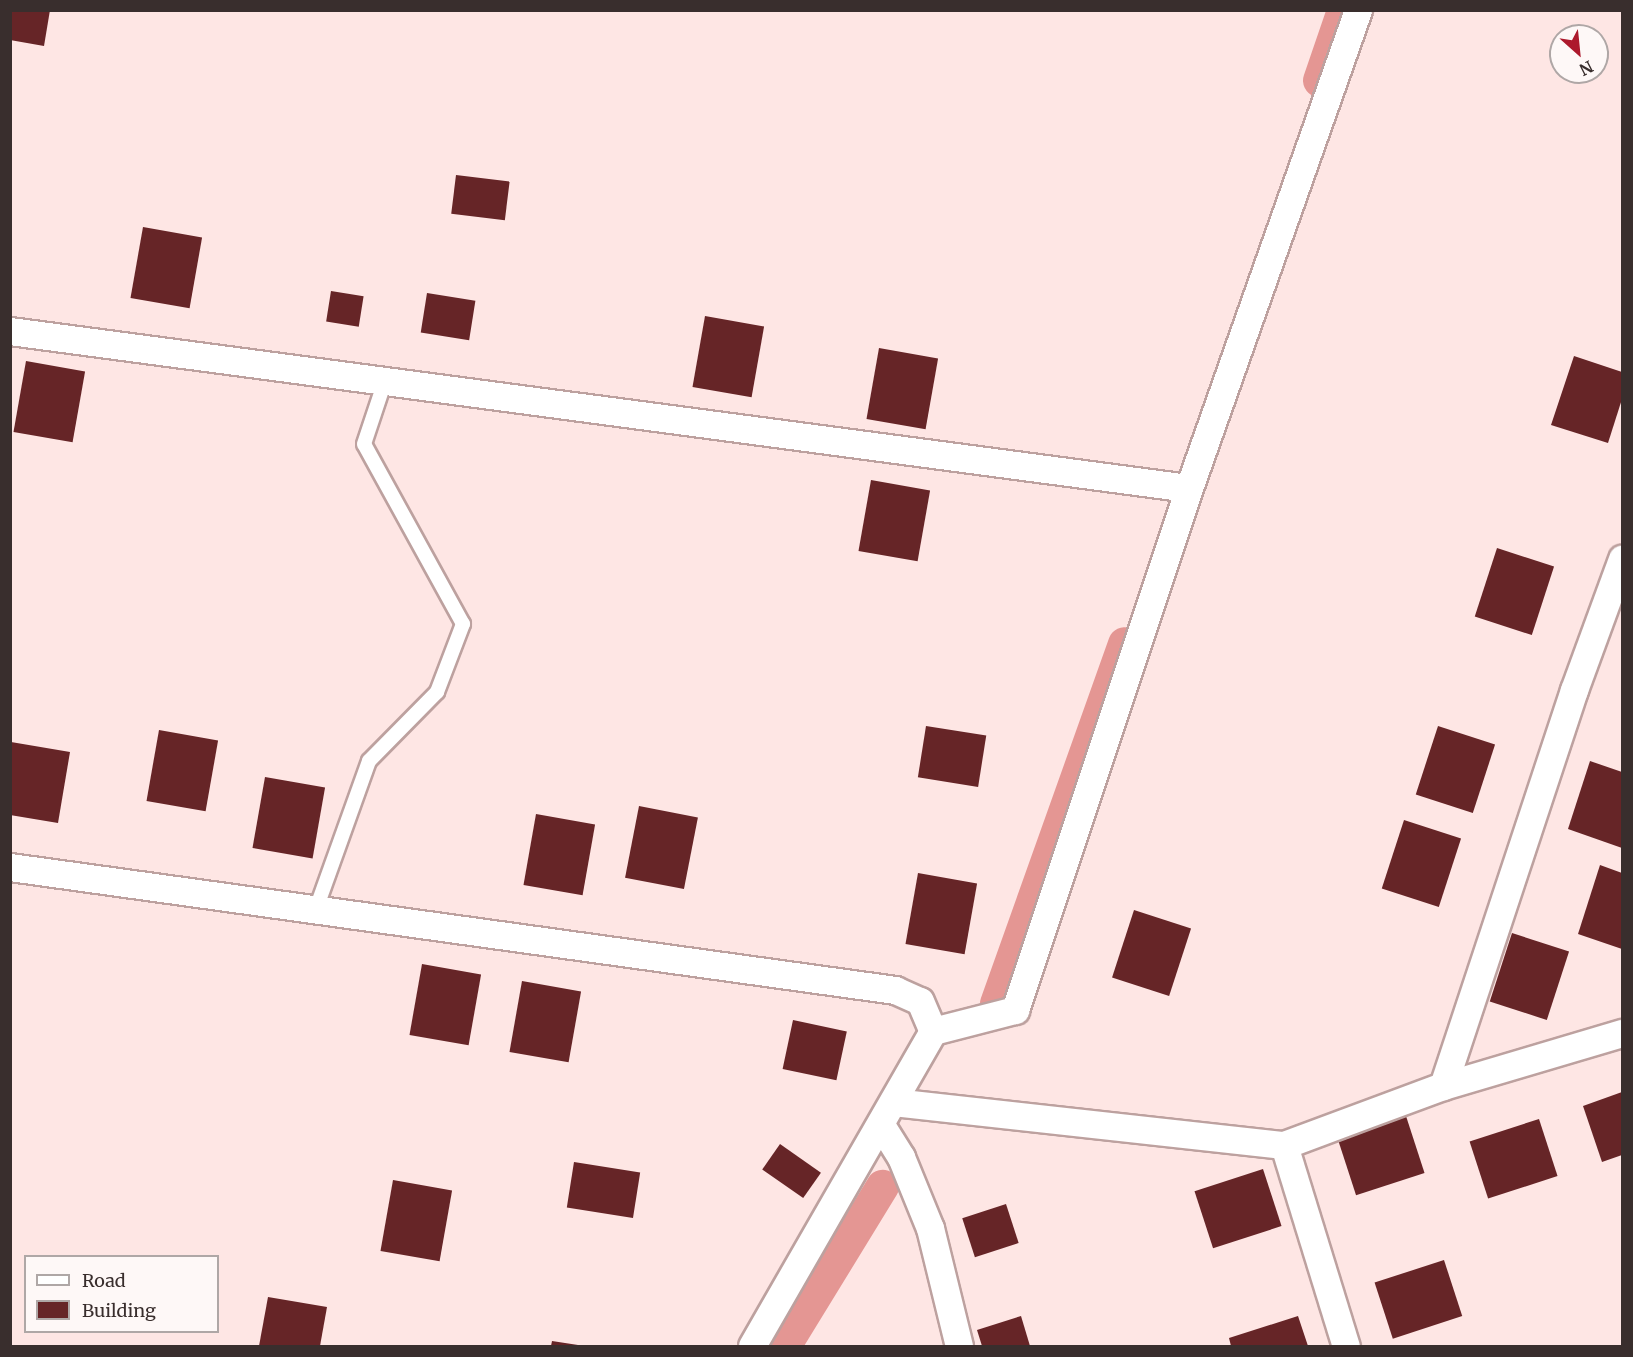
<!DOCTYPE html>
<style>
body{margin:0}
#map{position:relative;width:1633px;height:1357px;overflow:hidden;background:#fee6e4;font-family:Merriweather,serif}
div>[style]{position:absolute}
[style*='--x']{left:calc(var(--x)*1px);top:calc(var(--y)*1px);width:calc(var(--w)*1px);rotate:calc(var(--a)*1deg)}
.canal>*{height:33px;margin:-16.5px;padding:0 16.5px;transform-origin:16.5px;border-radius:16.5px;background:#e49693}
.building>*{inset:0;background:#662527;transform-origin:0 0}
.roads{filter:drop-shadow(2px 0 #bda19f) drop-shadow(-2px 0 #bda19f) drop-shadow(0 2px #bda19f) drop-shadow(0 -2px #bda19f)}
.lane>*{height:14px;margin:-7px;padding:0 7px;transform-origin:7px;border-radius:7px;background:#fff}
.street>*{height:27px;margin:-13.5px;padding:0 13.5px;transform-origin:13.5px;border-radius:13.5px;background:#fff}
span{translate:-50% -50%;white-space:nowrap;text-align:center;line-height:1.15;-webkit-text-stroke:6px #fef8f7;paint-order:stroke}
.frame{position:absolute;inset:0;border:12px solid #392e2d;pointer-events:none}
.legend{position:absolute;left:24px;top:1255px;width:195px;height:78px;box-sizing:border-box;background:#fef8f7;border:2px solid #afa7a6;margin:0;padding:8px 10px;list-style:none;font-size:18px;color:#392e2d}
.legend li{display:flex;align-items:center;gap:12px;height:30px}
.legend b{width:30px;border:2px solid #afa7a6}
.north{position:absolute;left:1549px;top:24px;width:60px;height:60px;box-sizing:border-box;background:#fef8f7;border:2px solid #afa7a6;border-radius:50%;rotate:153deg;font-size:16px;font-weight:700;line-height:24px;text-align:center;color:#392e2d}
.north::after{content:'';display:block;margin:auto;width:21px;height:27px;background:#ad192c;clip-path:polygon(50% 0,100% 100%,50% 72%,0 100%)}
</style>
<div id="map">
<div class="canal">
<div style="--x:1319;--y:80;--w:74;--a:-71.1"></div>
<div style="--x:996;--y:1003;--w:382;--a:-70.4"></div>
<div style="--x:784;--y:1346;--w:188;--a:-58.5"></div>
</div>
<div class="building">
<div style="clip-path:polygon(10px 10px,50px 10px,44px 46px,10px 40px)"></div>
<div style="left:456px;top:175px;width:54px;height:39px;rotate:7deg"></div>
<div style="left:143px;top:227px;width:60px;height:72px;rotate:10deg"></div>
<div style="left:331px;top:291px;width:33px;height:31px;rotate:9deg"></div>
<div style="left:427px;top:293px;width:49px;height:40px;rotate:9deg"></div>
<div style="left:705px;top:316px;width:60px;height:72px;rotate:10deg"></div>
<div style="left:879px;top:348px;width:60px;height:72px;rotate:10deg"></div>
<div style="clip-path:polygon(1574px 356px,1622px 372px,1622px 399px,1608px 443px,1551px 425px)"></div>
<div style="left:26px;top:361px;width:60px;height:72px;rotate:10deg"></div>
<div style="left:871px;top:480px;width:60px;height:72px;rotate:10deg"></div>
<div style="left:1497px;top:548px;width:60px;height:72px;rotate:18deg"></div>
<div style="left:926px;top:726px;width:61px;height:52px;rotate:9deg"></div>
<div style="left:1438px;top:726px;width:60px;height:72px;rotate:18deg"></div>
<div style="left:159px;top:730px;width:60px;height:72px;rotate:10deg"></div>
<div style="clip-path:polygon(11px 742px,70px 752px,58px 823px,10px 815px)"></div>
<div style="clip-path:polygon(1590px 761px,1622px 772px,1622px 848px,1568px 829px)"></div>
<div style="left:265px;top:777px;width:61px;height:72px;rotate:10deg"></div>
<div style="left:639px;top:806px;width:60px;height:73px;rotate:11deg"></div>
<div style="left:536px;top:814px;width:60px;height:72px;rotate:10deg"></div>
<div style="left:1404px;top:820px;width:60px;height:72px;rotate:18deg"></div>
<div style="clip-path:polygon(1600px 865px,1622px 873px,1622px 949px,1578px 934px)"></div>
<div style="left:918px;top:873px;width:60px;height:72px;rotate:10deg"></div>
<div style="left:1134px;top:910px;width:60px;height:71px;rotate:18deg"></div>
<div style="left:1512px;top:933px;width:60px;height:72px;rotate:18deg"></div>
<div style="left:422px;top:964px;width:60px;height:72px;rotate:10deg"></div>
<div style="left:522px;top:981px;width:60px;height:72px;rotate:10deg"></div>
<div style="left:793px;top:1020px;width:55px;height:50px;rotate:12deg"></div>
<div style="clip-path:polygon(1622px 1092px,1622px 1155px,1602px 1162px,1583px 1106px)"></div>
<div style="left:1406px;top:1116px;width:60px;height:72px;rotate:72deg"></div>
<div style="left:1539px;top:1119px;width:60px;height:73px;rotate:72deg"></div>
<div style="left:780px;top:1144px;width:50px;height:31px;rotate:35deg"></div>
<div style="left:574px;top:1162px;width:67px;height:46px;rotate:9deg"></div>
<div style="left:1263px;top:1169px;width:60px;height:72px;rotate:72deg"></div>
<div style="left:393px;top:1180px;width:60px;height:72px;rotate:10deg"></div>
<div style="left:1006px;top:1204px;width:41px;height:46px;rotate:72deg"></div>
<div style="left:1444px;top:1260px;width:59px;height:73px;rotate:72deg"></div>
<div style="clip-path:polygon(268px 1297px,327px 1307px,320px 1346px,259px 1346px)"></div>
<div style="clip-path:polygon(1021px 1316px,1030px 1346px,982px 1346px,977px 1330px)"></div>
<div style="clip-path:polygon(1298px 1316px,1308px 1346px,1231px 1346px,1229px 1338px)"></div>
<div style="clip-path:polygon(552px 1341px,578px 1345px,578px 1346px,551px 1346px)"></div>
</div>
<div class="roads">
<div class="lane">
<div style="--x:316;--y:909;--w:157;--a:-70.3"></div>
<div style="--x:369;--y:761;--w:97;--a:-45.4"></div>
<div style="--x:437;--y:692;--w:73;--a:-69.1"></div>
<div style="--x:463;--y:624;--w:205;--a:-118.8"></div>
<div style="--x:364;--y:444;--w:66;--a:-71.6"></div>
</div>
<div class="street">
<div style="--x:10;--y:331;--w:1189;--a:7.59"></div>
<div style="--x:10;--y:867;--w:894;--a:7.91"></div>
<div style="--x:895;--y:990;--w:27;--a:24"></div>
<div style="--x:920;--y:1001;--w:33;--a:67"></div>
<div style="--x:933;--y:1031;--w:363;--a:119.9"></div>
<div style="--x:933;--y:1031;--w:85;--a:-14.4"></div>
<div style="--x:1015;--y:1010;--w:550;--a:-71.57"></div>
<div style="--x:1189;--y:488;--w:507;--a:-70.53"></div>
<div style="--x:1443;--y:1086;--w:417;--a:-71.7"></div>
<div style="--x:1574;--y:690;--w:140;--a:-69.9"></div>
<div style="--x:893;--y:1102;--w:393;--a:6.3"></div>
<div style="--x:1284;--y:1145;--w:170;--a:-20.4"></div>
<div style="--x:1443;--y:1086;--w:187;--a:-16.5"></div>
<div style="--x:881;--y:1125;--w:38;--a:58"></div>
<div style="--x:901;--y:1157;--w:77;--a:67.8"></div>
<div style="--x:930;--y:1228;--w:122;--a:76.2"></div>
<div style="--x:1284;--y:1145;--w:210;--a:72.9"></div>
</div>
</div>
<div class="frame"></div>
<ul class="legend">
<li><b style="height:8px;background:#fff"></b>Road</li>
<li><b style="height:16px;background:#662527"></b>Building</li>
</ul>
<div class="north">N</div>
</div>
